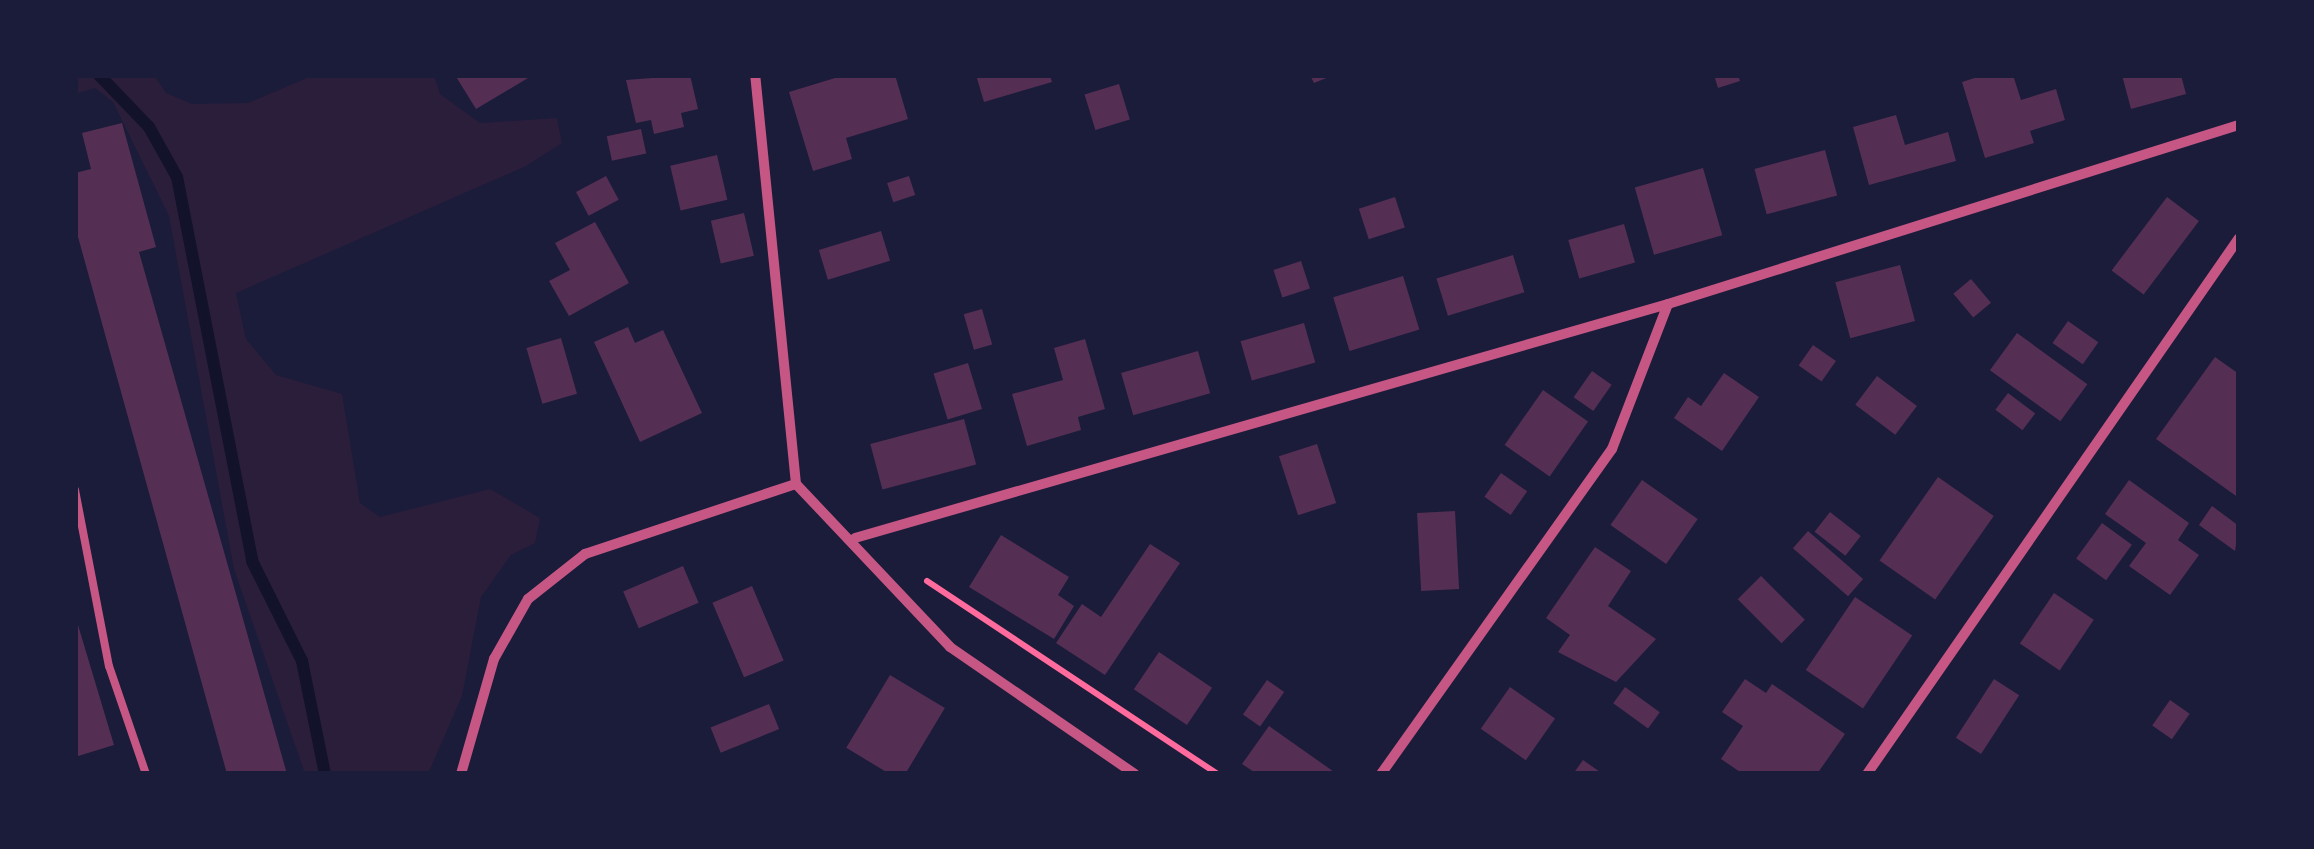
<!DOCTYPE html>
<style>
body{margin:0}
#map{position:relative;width:2314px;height:849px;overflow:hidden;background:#1b1b3a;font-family:Overpass,sans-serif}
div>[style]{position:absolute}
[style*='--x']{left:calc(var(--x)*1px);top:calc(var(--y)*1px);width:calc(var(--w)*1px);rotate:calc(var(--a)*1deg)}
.green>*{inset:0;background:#2a1e3b}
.stream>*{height:12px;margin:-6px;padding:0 6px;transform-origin:6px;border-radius:6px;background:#12122b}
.building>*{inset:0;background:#542f53;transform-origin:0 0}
.path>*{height:6px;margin:-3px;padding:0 3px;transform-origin:3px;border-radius:3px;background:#ff6b9d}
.service>*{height:8px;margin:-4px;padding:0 4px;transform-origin:4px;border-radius:4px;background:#c65784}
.minor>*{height:10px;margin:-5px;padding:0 5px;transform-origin:5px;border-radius:5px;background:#c65784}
span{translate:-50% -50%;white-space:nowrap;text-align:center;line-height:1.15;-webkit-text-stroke:8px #1b1b3a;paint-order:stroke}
.frame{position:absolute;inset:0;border:78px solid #1b1b3a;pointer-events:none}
</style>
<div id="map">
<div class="green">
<div style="clip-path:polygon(75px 75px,154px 75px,166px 93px,192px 104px,248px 103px,314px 75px,434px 75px,440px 94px,480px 123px,557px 118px,562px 143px,526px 166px,236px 293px,246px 339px,276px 375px,342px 394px,360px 503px,380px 517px,490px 489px,540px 518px,535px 543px,511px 555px,481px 597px,462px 696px,428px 774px,305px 774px,234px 569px,169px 216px,113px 102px,95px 88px,75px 94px)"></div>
</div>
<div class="stream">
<div style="--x:99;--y:75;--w:72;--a:46.1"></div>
<div style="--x:149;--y:127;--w:57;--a:60.8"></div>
<div style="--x:177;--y:177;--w:391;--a:78.9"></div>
<div style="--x:252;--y:561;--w:112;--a:63.4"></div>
<div style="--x:302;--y:661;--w:115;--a:78.5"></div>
</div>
<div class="building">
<div style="clip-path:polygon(455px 75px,533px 75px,476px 109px)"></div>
<div style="clip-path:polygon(690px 75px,698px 109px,681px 113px,684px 127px,654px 134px,651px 120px,636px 123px,626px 80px)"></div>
<div style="clip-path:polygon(845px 75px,895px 75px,908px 119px,846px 138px,852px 159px,813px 171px,789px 92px)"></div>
<div style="clip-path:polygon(976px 75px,1050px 75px,1052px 82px,984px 102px)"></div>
<div style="clip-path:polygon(1310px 75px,1334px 75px,1314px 83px)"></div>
<div style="clip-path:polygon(1714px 75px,1738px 75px,1740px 81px,1718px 88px)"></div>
<div style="clip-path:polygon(1984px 75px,2013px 75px,2021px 100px,2056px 89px,2065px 120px,2030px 131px,2034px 143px,1985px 158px,1962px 82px)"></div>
<div style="clip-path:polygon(2122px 75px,2181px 75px,2186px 94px,2131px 109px)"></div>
<div style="left:1119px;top:84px;width:37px;height:36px;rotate:73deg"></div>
<div style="clip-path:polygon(1896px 115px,1905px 145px,1948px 132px,1956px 161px,1869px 185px,1853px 127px)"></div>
<div style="clip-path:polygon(122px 123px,156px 247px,139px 252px,287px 774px,227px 774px,75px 226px,75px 173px,91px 169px,82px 133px)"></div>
<div style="left:641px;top:129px;width:25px;height:35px;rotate:78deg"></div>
<div style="left:1825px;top:150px;width:47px;height:73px;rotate:75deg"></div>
<div style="left:717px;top:155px;width:46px;height:48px;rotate:77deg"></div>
<div style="left:1703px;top:168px;width:70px;height:71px;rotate:74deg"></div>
<div style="left:606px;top:176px;width:27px;height:34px;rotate:62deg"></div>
<div style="left:909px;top:176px;width:20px;height:23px;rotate:72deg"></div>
<div style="left:1395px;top:197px;width:32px;height:38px;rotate:72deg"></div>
<div style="left:2167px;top:197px;width:40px;height:92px;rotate:37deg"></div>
<div style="left:744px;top:213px;width:44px;height:34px;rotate:77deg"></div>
<div style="clip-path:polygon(595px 222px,629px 283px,569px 316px,549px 281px,570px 270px,555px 243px)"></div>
<div style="left:1624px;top:224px;width:40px;height:58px;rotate:74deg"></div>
<div style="left:881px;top:231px;width:31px;height:65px;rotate:73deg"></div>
<div style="left:1513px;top:255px;width:39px;height:80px;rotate:73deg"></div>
<div style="left:1301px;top:261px;width:29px;height:29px;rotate:72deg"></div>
<div style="left:1900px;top:265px;width:58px;height:67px;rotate:75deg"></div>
<div style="left:1403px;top:276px;width:56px;height:73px;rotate:73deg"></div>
<div style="left:1971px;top:279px;width:31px;height:23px;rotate:50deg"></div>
<div style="left:982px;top:309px;width:37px;height:19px;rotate:74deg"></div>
<div style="left:2068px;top:321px;width:37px;height:27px;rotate:35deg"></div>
<div style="left:1304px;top:323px;width:41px;height:66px;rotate:74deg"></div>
<div style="clip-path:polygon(628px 327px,635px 343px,663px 330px,702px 413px,640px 442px,594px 342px)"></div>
<div style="left:2017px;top:333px;width:87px;height:46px;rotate:36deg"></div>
<div style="left:561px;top:338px;width:58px;height:36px;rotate:74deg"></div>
<div style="clip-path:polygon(1085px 339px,1105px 409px,1078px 417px,1081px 430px,1027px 446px,1012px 394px,1063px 380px,1054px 348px)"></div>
<div style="left:1813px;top:345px;width:28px;height:25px;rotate:35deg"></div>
<div style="left:1198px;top:351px;width:44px;height:80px;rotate:74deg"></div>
<div style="clip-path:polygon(2215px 357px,2239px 374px,2239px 498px,2156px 439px)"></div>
<div style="left:968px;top:363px;width:48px;height:36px;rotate:73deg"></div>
<div style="left:1592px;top:371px;width:24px;height:32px;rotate:35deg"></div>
<div style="clip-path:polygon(1724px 373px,1759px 397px,1722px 451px,1674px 418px,1688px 397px,1701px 406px)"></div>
<div style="left:1877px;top:376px;width:50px;height:36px;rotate:37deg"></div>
<div style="left:1543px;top:390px;width:55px;height:67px;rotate:35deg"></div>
<div style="left:2008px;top:393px;width:34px;height:21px;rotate:37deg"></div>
<div style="left:964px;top:419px;width:47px;height:97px;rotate:75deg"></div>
<div style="left:1317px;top:444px;width:62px;height:40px;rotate:72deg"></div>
<div style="left:1501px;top:473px;width:32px;height:29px;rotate:35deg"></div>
<div style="left:1938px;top:477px;width:68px;height:102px;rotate:35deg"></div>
<div style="left:1642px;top:480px;width:68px;height:55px;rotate:35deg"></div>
<div style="clip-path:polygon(2129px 480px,2189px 523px,2178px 540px,2199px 555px,2170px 595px,2129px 566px,2146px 543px,2105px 514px)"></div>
<div style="clip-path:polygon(2212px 506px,2239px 526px,2235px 551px,2199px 525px)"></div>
<div style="left:1455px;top:511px;width:78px;height:38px;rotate:87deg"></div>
<div style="left:1830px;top:512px;width:39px;height:25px;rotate:38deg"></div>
<div style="left:2102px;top:523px;width:37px;height:44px;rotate:36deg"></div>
<div style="left:1808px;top:531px;width:73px;height:23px;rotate:41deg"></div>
<div style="clip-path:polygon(1001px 535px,1069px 577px,1058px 595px,1074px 606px,1054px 639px,969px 587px)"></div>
<div style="clip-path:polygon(1150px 544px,1180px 563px,1105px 675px,1056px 643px,1082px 604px,1101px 617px)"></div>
<div style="clip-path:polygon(1595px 547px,1631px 571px,1608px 606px,1656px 639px,1616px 682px,1558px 652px,1570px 635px,1546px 618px)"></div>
<div style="left:683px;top:566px;width:40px;height:65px;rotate:67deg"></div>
<div style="left:1761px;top:576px;width:62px;height:33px;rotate:45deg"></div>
<div style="left:752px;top:586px;width:81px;height:43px;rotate:67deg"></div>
<div style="left:2054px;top:593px;width:48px;height:61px;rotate:34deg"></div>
<div style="left:1855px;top:597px;width:69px;height:88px;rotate:34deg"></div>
<div style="clip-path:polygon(75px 615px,114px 745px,75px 757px)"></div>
<div style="left:1159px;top:652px;width:64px;height:45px;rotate:34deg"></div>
<div style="left:890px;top:675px;width:64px;height:85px;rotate:31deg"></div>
<div style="clip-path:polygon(1745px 679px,1766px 693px,1772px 684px,1845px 734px,1817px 774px,1743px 774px,1721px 759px,1743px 726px,1722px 712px)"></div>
<div style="left:1994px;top:679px;width:30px;height:70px;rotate:33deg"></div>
<div style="left:1267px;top:680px;width:21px;height:42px;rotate:35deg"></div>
<div style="left:1510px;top:687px;width:55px;height:51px;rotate:35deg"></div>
<div style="left:1625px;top:687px;width:43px;height:20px;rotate:36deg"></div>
<div style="left:2170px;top:700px;width:24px;height:31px;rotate:35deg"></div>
<div style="left:769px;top:704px;width:27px;height:63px;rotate:68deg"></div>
<div style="clip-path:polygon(1269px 726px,1337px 774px,1257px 774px,1242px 764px)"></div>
<div style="clip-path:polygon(1583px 760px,1603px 774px,1573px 774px)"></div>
</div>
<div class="path">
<div style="--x:927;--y:581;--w:348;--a:33.6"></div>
</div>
<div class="service">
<div style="--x:75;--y:490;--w:179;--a:79.1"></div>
<div style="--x:109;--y:666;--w:114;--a:71.1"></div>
</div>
<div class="minor">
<div style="--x:796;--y:484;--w:224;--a:46.6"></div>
<div style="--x:950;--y:647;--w:224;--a:34.5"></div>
<div style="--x:855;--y:538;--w:846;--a:-16.06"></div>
<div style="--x:1668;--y:304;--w:598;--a:-17.41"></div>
<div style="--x:461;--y:774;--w:120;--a:-74"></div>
<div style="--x:494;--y:659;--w:69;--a:-60.5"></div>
<div style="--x:528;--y:599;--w:73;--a:-38.3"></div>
<div style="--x:585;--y:554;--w:222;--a:-18.4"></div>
<div style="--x:796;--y:484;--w:411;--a:-95.7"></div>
<div style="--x:1381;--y:774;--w:399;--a:-54.6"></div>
<div style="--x:1612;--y:449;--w:155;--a:-68.9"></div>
<div style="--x:1867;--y:774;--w:652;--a:-55.24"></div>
</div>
<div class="frame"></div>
</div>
